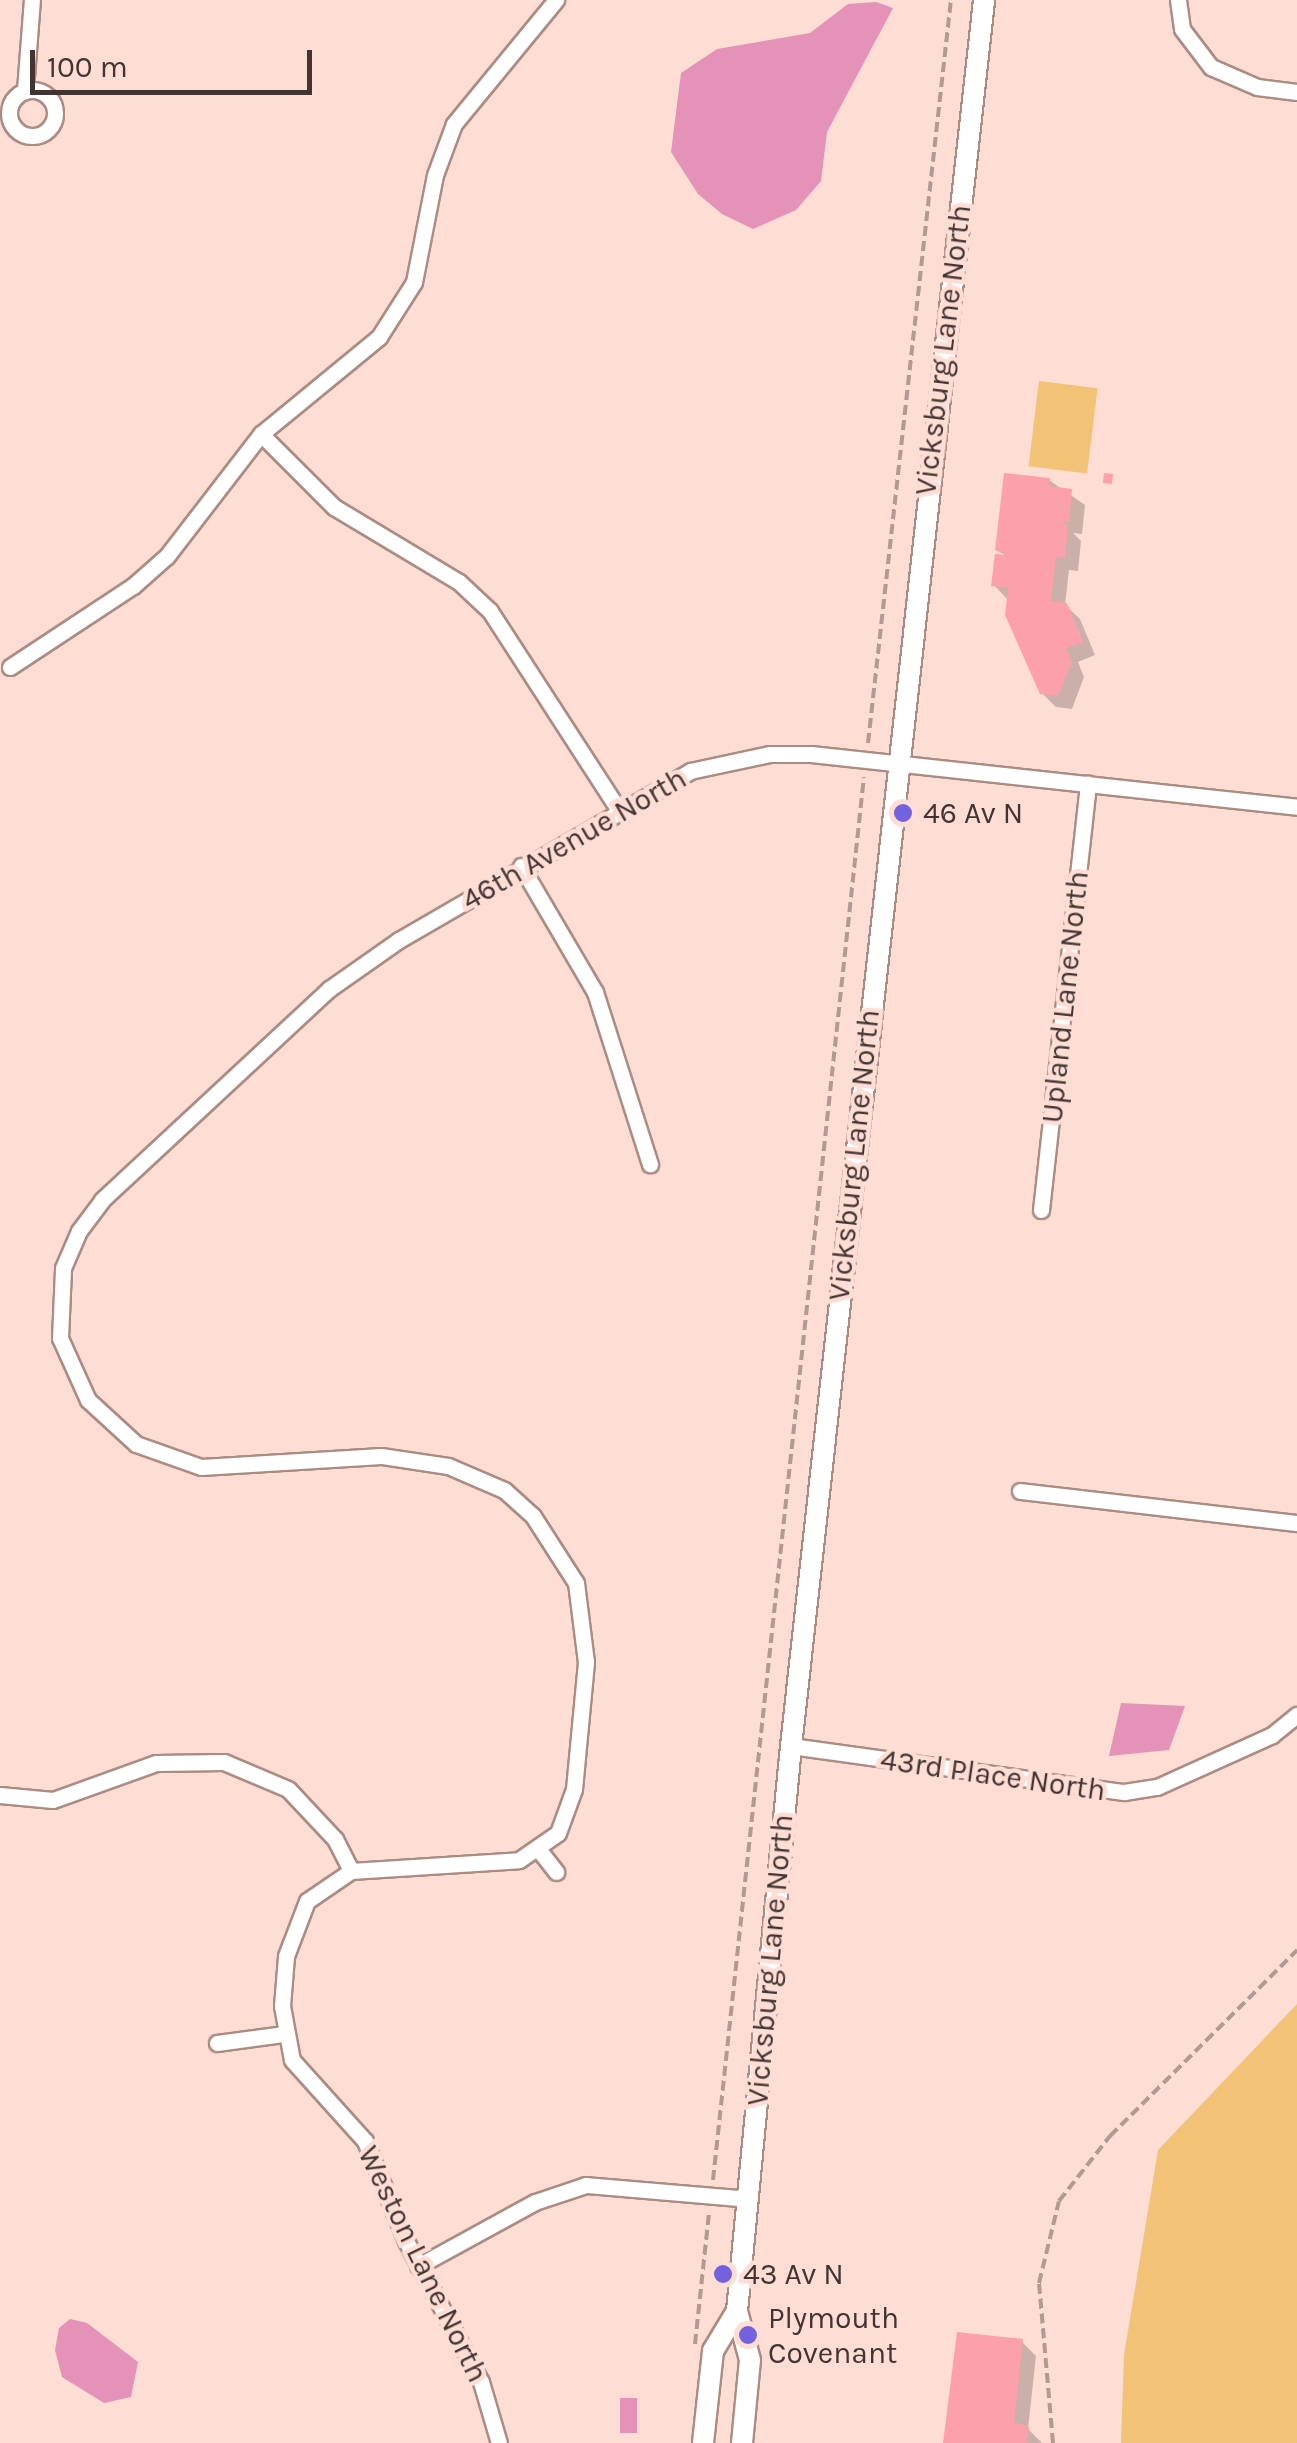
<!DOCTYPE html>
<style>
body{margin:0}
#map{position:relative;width:1297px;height:2443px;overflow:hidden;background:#feddd4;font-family:Karla,sans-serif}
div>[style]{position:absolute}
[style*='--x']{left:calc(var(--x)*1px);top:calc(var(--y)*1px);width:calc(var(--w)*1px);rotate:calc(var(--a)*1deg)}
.green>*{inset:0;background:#f2c377;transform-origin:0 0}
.water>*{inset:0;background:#e492b8;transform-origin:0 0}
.shadow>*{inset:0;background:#0003}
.building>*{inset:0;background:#fca1ac;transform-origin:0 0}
.path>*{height:4px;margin-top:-2px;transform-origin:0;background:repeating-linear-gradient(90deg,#b29992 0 10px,transparent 0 15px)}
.roads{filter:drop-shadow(2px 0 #ab8c84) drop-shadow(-2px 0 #ab8c84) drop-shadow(0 2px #ab8c84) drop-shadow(0 -2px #ab8c84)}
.minor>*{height:15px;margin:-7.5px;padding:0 7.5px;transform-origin:7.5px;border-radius:7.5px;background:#fff}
.minor>.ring{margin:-7.5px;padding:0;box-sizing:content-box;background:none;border:15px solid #fff;border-radius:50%}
.secondary>*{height:20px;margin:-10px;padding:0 10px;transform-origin:10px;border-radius:10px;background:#fff}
.dots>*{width:28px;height:28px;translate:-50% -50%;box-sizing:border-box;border:5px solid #feddd4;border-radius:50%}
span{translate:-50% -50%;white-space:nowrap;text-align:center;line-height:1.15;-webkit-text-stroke:9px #feddd4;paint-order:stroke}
.street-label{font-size:30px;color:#413431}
.poi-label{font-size:30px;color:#413431}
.left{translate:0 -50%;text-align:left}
.scale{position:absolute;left:30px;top:50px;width:282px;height:45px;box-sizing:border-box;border:5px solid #413431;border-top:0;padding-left:12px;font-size:30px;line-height:35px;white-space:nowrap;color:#413431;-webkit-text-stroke:8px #feddd4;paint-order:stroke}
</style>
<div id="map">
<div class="green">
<div style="left:1039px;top:381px;width:59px;height:86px;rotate:7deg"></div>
<div style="clip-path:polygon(1297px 2004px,1297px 2443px,1121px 2443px,1124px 2355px,1158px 2150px)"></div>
</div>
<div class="water">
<div style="clip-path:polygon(876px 2px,893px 8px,827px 132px,821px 181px,796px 210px,753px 229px,722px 214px,698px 194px,671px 152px,681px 73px,717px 49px,810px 33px,848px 4px)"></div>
<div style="clip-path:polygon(1121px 1703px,1185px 1706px,1169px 1750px,1109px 1756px)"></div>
<div style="clip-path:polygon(70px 2319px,87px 2323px,138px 2362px,131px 2397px,104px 2403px,62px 2377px,55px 2350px,59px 2328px)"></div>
<div style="left:637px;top:2398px;width:35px;height:17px;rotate:90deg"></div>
</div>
<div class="shadow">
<div style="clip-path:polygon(1049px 480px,1085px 505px,1082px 534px,1073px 533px,1081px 541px,1078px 571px,1069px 570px,1065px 605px,1080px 619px,1095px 655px,1078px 662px,1084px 677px,1072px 709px,1056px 707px,1042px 693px,1007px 599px,994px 585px,1006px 557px,998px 549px)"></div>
<div style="clip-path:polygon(1022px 2342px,1036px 2356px,1028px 2429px,1042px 2443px,944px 2443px)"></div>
</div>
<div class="building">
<div style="clip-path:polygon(1004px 473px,1050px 478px,1049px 486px,1072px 489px,1069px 522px,1059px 521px,1068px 525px,1065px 558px,1056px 557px,1051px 601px,1067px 603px,1083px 642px,1066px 648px,1072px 662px,1058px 696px,1040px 694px,1005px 615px,1008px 588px,991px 586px,995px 554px,1006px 555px,995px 550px)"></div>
<div style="left:1104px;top:473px;width:9px;height:10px;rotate:6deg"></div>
<div style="clip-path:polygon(957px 2332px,1023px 2339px,1014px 2422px,1029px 2427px,1027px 2443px,943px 2443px)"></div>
</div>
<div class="path">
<div style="--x:868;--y:743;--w:748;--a:-83.63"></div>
<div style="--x:713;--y:2180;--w:1411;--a:-83.86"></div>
<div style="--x:695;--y:2344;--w:131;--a:-83.9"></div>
<div style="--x:1053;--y:2443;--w:161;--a:-95"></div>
<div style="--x:1039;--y:2283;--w:84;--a:-76.3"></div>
<div style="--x:1059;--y:2201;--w:83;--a:-51.9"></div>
<div style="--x:1110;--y:2136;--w:264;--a:-44.8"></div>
</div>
<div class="roads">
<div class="minor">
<div style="--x:1178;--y:0;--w:29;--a:82"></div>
<div style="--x:1182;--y:29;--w:48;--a:52.7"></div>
<div style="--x:1211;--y:67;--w:50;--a:23.5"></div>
<div style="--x:1257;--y:87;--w:40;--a:7.1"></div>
<div class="ring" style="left:9px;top:90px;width:31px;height:31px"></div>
<div style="--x:25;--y:90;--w:90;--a:-85.6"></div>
<div style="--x:261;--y:434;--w:103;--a:45"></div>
<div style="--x:334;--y:507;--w:146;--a:31"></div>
<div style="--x:459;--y:582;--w:42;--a:43.1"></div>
<div style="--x:490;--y:611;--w:236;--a:57.1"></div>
<div style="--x:10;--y:667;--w:147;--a:-33.4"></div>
<div style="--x:133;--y:586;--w:45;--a:-41.4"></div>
<div style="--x:167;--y:556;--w:154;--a:-52.4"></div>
<div style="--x:261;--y:434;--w:153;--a:-39.4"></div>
<div style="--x:379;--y:337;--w:65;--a:-57.5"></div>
<div style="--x:414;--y:282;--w:109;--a:-78.9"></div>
<div style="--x:435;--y:175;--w:54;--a:-69.6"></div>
<div style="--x:454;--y:124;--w:161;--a:-50.6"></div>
<div style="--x:521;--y:866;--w:146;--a:59.6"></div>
<div style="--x:595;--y:992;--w:181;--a:72.3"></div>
<div style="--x:1041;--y:1210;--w:429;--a:-83.7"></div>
<div style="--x:1020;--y:1491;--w:279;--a:6.6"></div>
<div style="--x:791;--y:1746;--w:336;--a:7.9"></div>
<div style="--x:1124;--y:1792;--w:33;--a:-9"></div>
<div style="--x:1157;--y:1787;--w:126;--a:-24.3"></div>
<div style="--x:1272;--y:1735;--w:32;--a:-39"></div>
<div style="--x:0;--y:1795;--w:53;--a:5.4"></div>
<div style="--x:53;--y:1800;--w:109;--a:-19.8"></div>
<div style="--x:156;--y:1763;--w:68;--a:-0.8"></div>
<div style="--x:224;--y:1762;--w:69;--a:22.9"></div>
<div style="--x:288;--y:1789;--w:69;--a:46.8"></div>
<div style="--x:335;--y:1839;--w:36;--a:63"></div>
<div style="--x:539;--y:1850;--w:28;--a:52"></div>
<div style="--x:217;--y:2043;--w:68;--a:-7.7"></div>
<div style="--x:418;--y:2266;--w:133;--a:-28.7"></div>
<div style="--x:535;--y:2202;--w:54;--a:-18.4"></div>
<div style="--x:586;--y:2185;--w:163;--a:4.9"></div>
<div style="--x:499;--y:2443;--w:64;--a:-106.4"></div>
<div style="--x:481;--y:2382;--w:160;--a:-118"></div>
<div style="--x:406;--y:2241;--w:108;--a:-112.3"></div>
<div style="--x:365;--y:2141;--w:109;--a:-132"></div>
<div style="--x:292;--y:2060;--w:55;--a:-100.5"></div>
<div style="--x:282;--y:2006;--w:50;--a:-85.4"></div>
<div style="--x:286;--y:1956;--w:59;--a:-69.1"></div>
<div style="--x:307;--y:1901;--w:53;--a:-34.3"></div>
<div style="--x:351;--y:1871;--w:168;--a:-3.7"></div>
<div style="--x:519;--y:1860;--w:47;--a:-34.7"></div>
<div style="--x:558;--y:1833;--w:47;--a:-70"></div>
<div style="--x:574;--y:1789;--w:128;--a:-84.6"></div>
<div style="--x:586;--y:1662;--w:80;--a:-97.2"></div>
<div style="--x:576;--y:1583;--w:80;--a:-122.7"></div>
<div style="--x:533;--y:1516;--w:39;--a:-138"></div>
<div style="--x:504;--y:1490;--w:61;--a:-156.8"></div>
<div style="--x:448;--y:1466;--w:68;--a:-171.5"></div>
<div style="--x:381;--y:1456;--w:180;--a:176.5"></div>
<div style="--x:201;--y:1467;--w:69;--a:-160.5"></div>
<div style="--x:136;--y:1444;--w:65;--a:-137.5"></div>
<div style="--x:88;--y:1400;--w:68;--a:-114.3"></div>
<div style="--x:60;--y:1338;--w:70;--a:-87.5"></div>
<div style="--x:63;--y:1268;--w:40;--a:-66.6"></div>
<div style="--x:79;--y:1231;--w:39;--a:-53"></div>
<div style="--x:102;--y:1200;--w:310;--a:-42.9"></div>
<div style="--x:329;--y:989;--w:85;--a:-35"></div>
<div style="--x:399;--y:940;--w:337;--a:-30.1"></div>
<div style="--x:690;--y:771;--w:82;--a:-12"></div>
<div style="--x:770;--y:754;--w:41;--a:0"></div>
<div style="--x:811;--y:754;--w:489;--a:6.2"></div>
</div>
<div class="secondary">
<div style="--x:703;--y:2443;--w:93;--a:-83.8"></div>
<div style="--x:713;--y:2351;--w:47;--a:-59"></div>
<div style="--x:742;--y:2443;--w:83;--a:-84.5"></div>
<div style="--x:750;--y:2360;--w:51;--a:-104.9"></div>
<div style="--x:737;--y:2311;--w:568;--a:-84.54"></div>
<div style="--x:791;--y:1746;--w:1757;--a:-83.69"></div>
</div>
</div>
<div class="dots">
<div style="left:903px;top:813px;background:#7362dd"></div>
<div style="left:723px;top:2274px;background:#7362dd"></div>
<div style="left:748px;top:2335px;background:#7362dd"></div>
</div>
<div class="street-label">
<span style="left:943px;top:350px;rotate:-83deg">Vicksburg Lane North</span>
<span style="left:574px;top:839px;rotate:-30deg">46th Avenue North</span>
<span style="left:1065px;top:997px;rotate:-84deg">Upland Lane North</span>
<span style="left:854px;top:1155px;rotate:-84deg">Vicksburg Lane North</span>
<span style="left:993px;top:1775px;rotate:8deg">43rd Place North</span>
<span style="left:770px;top:1960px;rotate:-85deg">Vicksburg Lane North</span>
<span style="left:423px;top:2264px;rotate:64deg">Weston Lane North</span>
</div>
<div class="poi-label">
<span class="left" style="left:923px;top:813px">46 Av N</span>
<span class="left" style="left:743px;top:2274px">43 Av N</span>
<span class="left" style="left:768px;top:2335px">Plymouth<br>Covenant</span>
</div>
<div class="scale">100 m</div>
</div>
